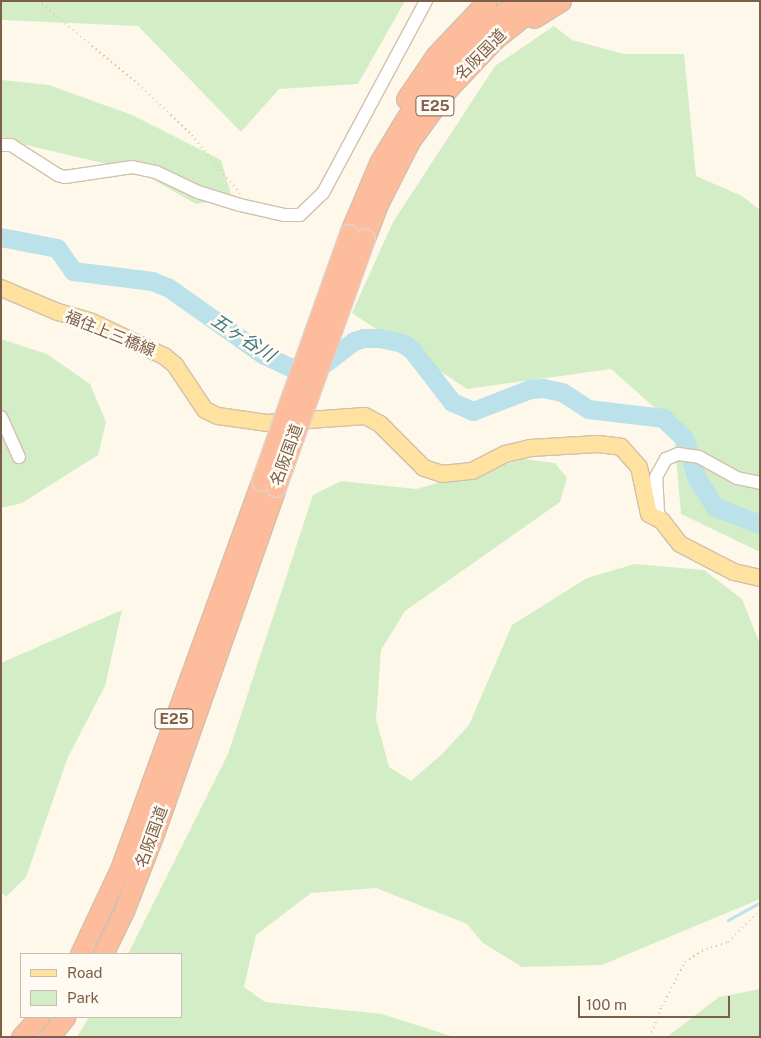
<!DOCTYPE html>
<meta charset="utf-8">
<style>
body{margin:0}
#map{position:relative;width:761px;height:1038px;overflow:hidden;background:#fef8ea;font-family:"Public Sans","Noto Sans JP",sans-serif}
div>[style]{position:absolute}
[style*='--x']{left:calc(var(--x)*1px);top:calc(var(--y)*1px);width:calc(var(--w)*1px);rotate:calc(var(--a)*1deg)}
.green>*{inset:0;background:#d3eec6}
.stream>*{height:3px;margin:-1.5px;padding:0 1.5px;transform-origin:1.5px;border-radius:1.5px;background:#bbe1eb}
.river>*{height:19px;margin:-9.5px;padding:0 9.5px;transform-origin:9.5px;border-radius:9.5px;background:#bbe1eb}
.path>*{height:2px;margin-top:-1px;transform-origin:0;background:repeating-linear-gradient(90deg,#ddbca0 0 1px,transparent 0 5px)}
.roads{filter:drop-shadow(1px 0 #d3c0ad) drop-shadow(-1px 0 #d3c0ad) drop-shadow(0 1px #d3c0ad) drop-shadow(0 -1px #d3c0ad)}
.minor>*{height:12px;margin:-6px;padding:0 6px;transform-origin:6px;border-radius:6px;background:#fff}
.major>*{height:16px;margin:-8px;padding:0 8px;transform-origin:8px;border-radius:8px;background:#ffe2a0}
.highway>*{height:19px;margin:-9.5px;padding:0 9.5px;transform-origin:9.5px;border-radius:9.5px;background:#fdbc9c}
.bridges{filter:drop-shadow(1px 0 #ddd5d0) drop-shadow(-1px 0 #ddd5d0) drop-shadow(0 1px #ddd5d0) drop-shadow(0 -1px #ddd5d0)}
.highway-bridge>*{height:19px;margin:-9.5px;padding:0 9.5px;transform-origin:9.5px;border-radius:9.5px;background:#fdbc9c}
span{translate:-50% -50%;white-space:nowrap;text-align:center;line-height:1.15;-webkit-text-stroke:5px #fffbf2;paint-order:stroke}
.shield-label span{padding:1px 4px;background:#fffbf2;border:1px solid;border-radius:4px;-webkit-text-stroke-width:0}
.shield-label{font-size:15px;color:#7d5f49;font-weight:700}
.street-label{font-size:16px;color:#7d5f49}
.water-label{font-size:18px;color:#3d788b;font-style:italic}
.frame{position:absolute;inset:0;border:2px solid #7d5f49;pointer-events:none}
.legend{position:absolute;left:20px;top:953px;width:162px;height:65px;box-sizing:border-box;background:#fffbf2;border:1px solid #cbbdae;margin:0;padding:6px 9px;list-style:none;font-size:15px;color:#7d5f49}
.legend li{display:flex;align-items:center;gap:10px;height:25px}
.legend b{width:25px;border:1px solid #cbbdae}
.scale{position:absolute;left:578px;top:996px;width:152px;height:22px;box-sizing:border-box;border:2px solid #7d5f49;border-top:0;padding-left:6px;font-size:15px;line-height:18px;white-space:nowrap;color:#7d5f49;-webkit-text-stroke:4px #fffbf2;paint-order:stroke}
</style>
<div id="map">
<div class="green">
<div style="clip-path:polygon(1px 1px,405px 1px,358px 84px,279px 89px,241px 132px,138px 26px,1px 20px)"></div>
<div style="clip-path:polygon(554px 26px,572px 40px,624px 54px,684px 54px,696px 176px,742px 196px,760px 210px,760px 552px,681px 514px,673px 424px,611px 369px,467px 389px,352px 313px,393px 222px,495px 66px)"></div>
<div style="clip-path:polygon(1px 80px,49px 85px,132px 115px,221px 160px,232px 198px,196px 204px,152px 179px,120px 167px,26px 145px,1px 143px)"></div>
<div style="clip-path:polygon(1px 339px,47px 354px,90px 384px,106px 422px,98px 455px,22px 503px,1px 508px)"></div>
<div style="clip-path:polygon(524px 459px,555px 463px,567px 478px,560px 502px,405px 611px,381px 650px,376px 719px,389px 767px,411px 781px,442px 754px,469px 725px,512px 625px,587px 578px,635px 564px,704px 570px,742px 599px,760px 644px,760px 899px,602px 965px,522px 967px,483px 943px,467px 924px,376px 888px,311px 893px,256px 935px,244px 987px,265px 1002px,382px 1014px,454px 1037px,77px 1037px,89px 1017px,181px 1017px,181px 954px,128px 954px,228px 754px,313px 495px,341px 481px,416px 489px)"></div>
<div style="clip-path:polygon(122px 610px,105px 686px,68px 757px,26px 877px,6px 897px,1px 892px,1px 663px)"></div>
<div style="clip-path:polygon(760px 989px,760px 1037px,667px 1037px,719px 997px)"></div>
</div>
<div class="stream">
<div style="--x:728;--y:920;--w:37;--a:-29"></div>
</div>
<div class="river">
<div style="--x:1;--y:237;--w:57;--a:11.1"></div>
<div style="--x:57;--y:248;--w:28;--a:55"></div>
<div style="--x:73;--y:271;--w:80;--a:7.2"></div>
<div style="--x:152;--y:281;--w:18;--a:22"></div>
<div style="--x:169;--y:288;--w:116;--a:35.2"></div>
<div style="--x:264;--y:355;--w:29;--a:25"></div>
<div style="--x:290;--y:367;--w:27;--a:4"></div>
<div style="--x:317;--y:369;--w:46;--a:-37.1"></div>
<div style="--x:354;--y:341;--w:9;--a:-18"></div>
<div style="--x:363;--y:338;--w:16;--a:0"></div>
<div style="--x:379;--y:338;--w:24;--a:12"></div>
<div style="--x:402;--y:343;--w:12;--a:35"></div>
<div style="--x:412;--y:350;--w:66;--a:52.4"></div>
<div style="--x:452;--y:402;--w:23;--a:23"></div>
<div style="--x:473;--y:411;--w:61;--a:-21.1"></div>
<div style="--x:530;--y:389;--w:13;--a:-4"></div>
<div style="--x:543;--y:388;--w:19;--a:12"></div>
<div style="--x:562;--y:392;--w:31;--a:33"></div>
<div style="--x:588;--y:409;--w:76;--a:6.8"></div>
<div style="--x:663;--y:418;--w:29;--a:44"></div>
<div style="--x:684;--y:438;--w:43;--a:72.4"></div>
<div style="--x:697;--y:479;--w:33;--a:57"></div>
<div style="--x:715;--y:507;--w:48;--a:20.7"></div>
</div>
<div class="path">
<div style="--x:38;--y:1;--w:130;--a:39.7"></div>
<div style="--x:138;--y:84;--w:74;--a:43.4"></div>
<div style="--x:192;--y:135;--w:76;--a:50.9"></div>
<div style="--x:650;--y:1037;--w:33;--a:-69"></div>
<div style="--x:662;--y:1006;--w:50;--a:-62.4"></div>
<div style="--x:685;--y:962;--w:20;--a:-33"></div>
<div style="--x:702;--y:951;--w:28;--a:-19"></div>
<div style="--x:728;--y:942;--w:45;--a:-45"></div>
</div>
<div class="roads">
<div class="minor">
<div style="--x:1;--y:145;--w:10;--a:0"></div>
<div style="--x:11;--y:145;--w:56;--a:32.6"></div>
<div style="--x:58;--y:175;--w:7;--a:16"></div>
<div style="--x:65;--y:177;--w:68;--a:-8.5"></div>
<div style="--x:132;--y:167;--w:25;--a:12"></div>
<div style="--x:156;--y:172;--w:47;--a:25.5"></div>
<div style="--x:198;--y:192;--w:44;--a:17.2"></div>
<div style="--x:240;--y:205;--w:45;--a:12.8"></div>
<div style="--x:284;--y:215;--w:16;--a:0"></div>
<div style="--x:300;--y:215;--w:32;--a:-44"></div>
<div style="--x:323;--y:193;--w:218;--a:-61.8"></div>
<div style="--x:1;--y:417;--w:44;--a:65.8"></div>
<div style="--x:662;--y:521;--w:10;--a:-114"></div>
<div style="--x:658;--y:512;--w:35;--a:-93"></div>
<div style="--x:656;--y:477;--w:21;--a:-61"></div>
<div style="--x:666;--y:459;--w:13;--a:-23"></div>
<div style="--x:678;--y:454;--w:21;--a:8"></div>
<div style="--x:699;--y:457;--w:43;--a:28.9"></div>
<div style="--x:737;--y:478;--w:24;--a:12"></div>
</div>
<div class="major">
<div style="--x:1;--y:288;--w:62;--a:22.8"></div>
<div style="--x:58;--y:312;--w:35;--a:16"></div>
<div style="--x:92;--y:322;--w:80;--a:25.3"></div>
<div style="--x:164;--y:356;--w:14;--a:39"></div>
<div style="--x:175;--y:365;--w:54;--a:56.3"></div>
<div style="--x:205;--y:410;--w:14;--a:25"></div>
<div style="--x:218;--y:416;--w:49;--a:8.1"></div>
<div style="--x:267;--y:423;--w:98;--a:-4.1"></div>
<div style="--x:365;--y:416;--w:17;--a:28"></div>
<div style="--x:380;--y:424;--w:62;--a:45"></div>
<div style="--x:424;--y:468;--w:19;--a:18"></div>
<div style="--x:442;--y:474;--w:30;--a:-6"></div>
<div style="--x:472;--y:471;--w:37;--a:-27"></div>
<div style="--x:505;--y:454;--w:26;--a:-13"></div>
<div style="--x:530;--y:448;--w:68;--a:-3.4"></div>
<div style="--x:598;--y:444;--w:23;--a:7"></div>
<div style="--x:621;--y:447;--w:27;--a:48"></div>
<div style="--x:639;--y:467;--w:48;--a:78"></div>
<div style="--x:649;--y:514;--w:15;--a:28"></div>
<div style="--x:662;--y:521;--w:29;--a:52"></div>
<div style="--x:680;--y:544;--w:61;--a:27.4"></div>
<div style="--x:734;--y:572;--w:27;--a:13"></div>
</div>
<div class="highway">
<div style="--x:534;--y:18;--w:32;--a:-32"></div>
<div style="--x:406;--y:99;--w:53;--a:-55.7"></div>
<div style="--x:436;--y:55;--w:74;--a:-46.6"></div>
<div style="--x:349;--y:234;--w:79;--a:-67"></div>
<div style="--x:380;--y:161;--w:63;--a:-58.6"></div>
<div style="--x:413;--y:107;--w:72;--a:-50.1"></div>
<div style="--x:459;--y:52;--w:76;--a:-41.8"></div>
<div style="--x:365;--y:238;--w:36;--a:-69"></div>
<div style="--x:378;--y:204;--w:71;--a:-63.1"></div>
<div style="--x:410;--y:141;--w:63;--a:-54"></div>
<div style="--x:447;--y:90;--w:70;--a:-46.7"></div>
<div style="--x:495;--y:39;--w:61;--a:-38.4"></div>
<div style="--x:80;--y:954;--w:94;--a:-64.8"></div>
<div style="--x:120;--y:869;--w:413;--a:-70"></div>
<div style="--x:103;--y:954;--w:48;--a:-64"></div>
<div style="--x:124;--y:911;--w:86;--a:-68.8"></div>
<div style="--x:155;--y:831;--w:365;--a:-70.6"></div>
<div style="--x:21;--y:1037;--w:27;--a:-48"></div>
<div style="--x:49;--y:1037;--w:26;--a:-51"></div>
</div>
</div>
<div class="bridges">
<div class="highway-bridge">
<div style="--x:261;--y:481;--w:262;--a:-70.4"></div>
<div style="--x:276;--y:487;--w:264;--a:-70.3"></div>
</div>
</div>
<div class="shield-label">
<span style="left:435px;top:106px">E25</span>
<span style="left:174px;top:719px">E25</span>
</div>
<div class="street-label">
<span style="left:481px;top:55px;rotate:-45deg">名阪国道</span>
<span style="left:110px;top:334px;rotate:22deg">福住上三橋線</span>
<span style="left:287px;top:455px;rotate:-70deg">名阪国道</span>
<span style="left:152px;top:837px;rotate:-70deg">名阪国道</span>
</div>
<div class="water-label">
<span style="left:243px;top:338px;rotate:33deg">五ヶ谷川</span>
</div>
<div class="frame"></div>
<ul class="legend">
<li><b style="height:6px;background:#ffe2a0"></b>Road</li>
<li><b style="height:14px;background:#d3eec6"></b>Park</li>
</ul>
<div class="scale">100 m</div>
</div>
